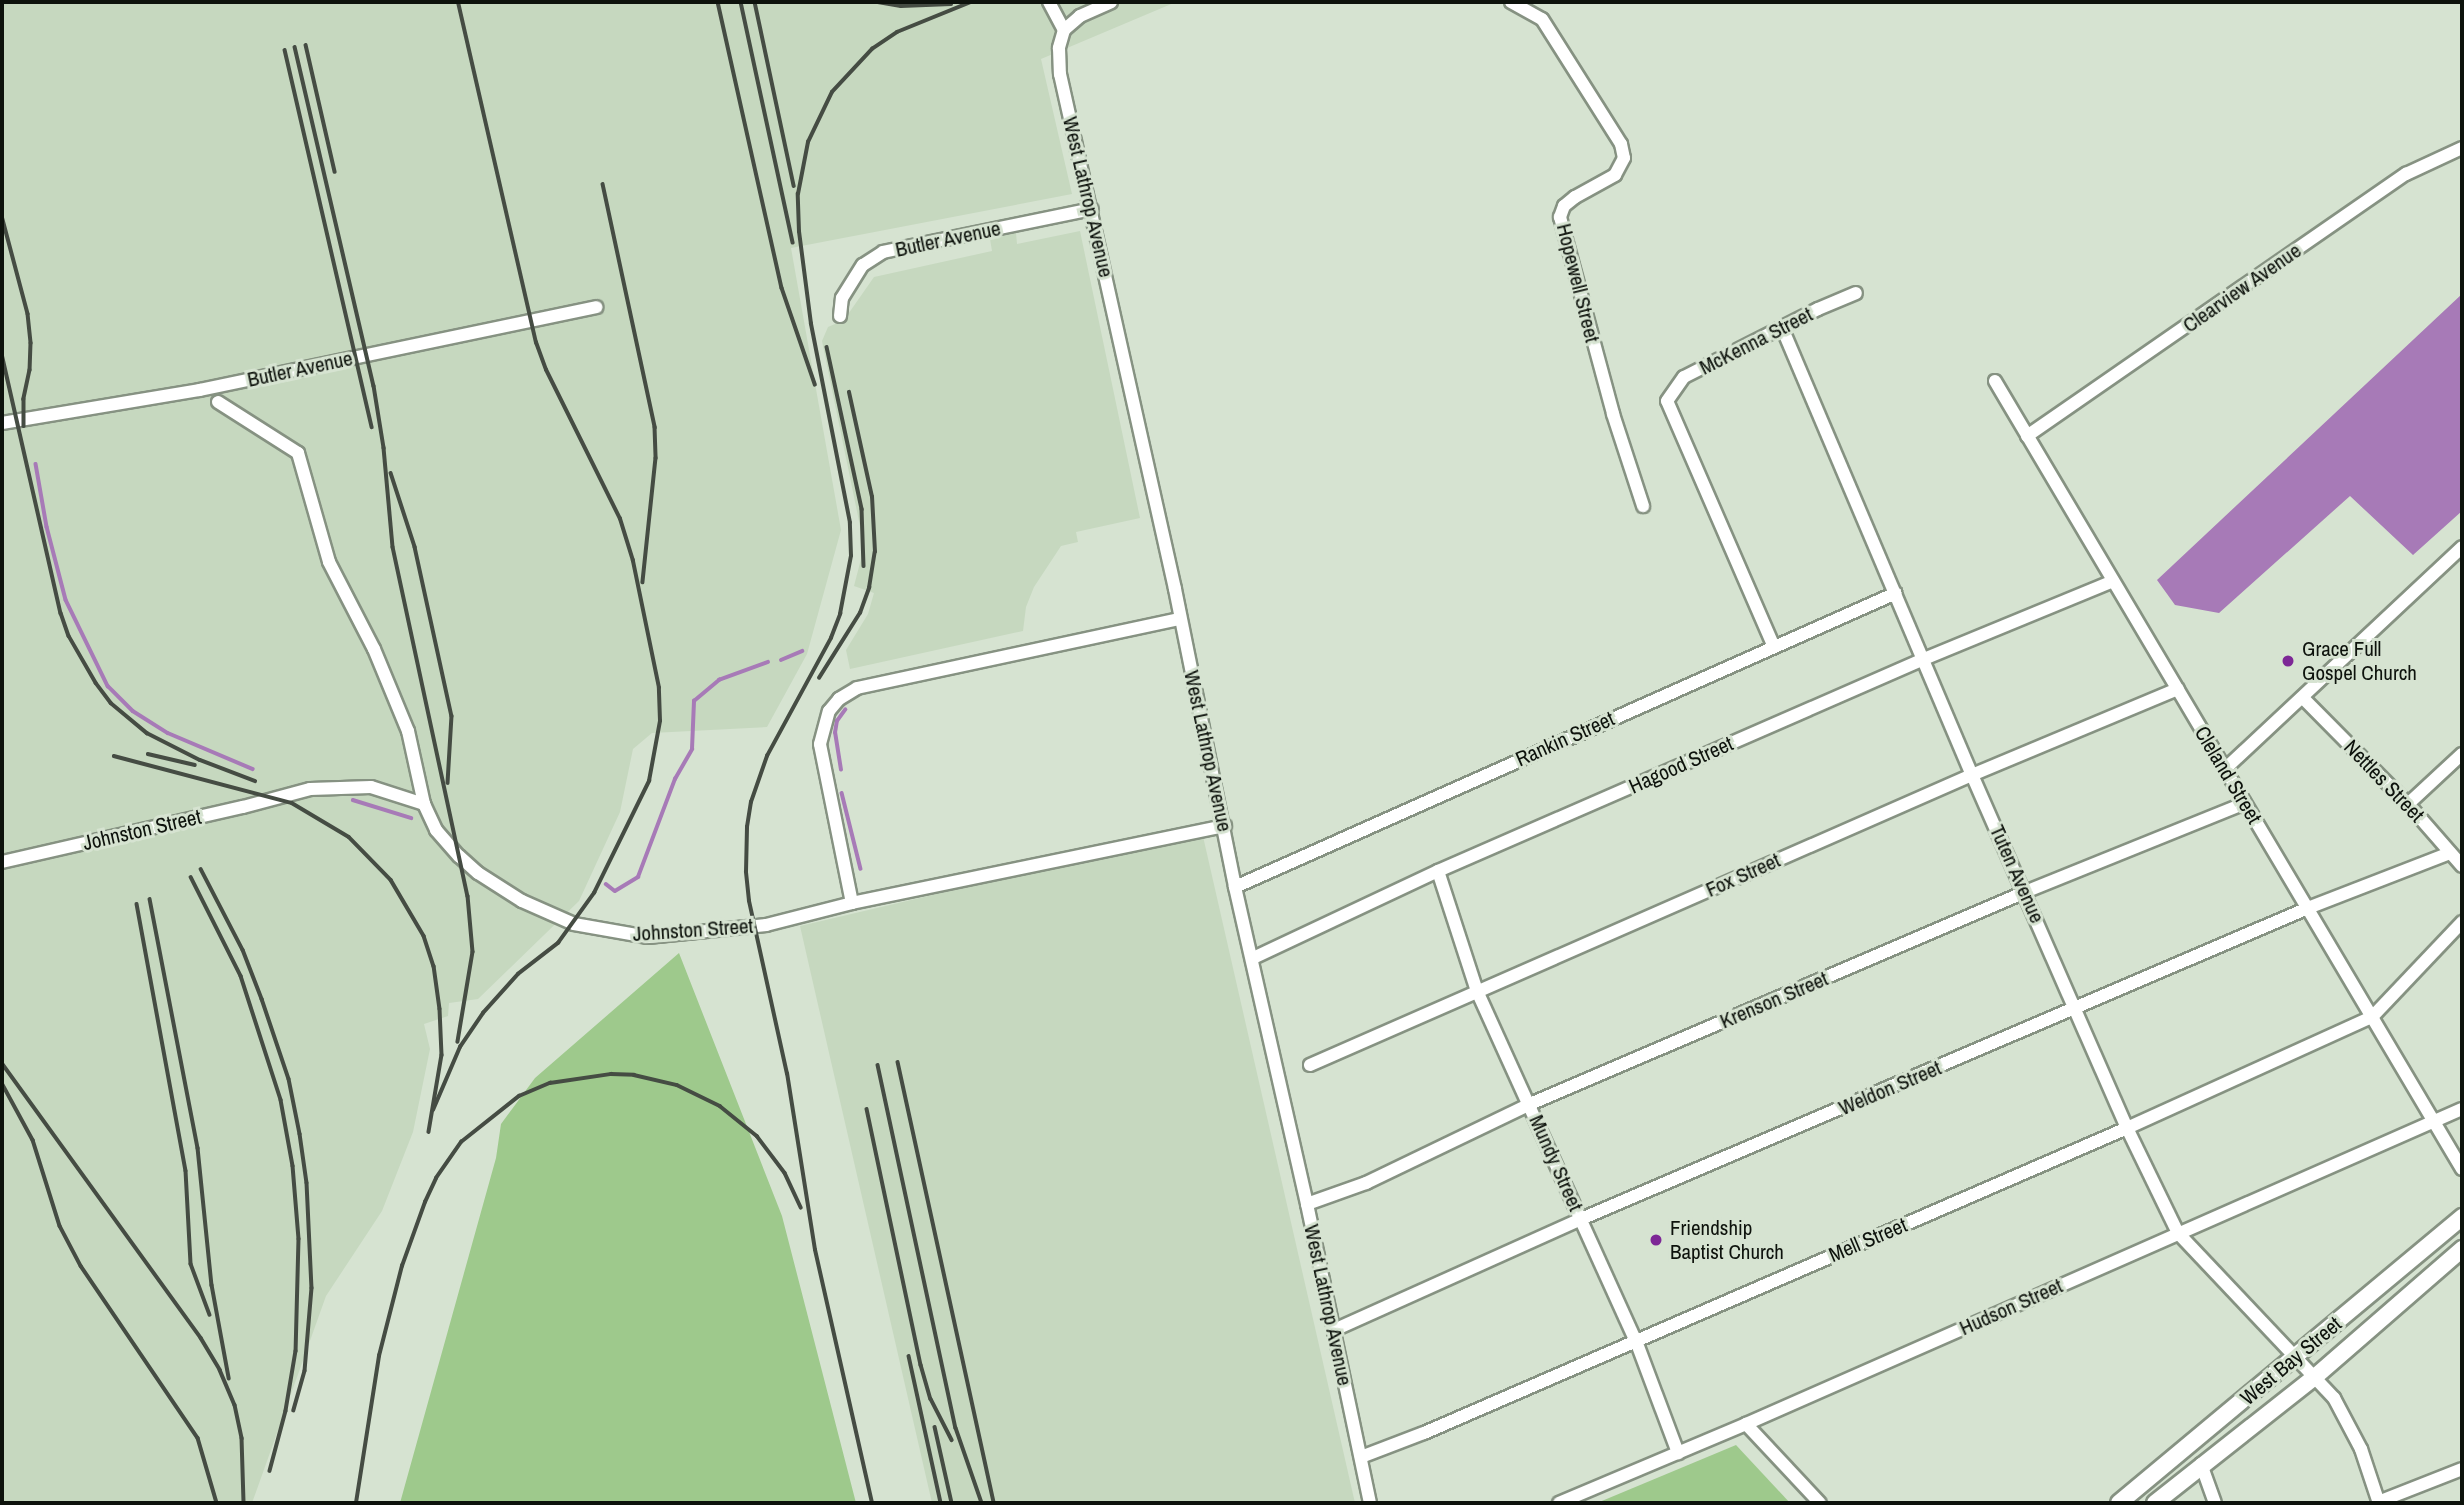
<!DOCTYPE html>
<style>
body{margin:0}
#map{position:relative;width:2464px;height:1505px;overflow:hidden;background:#d6e3d1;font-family:"Archivo Narrow",sans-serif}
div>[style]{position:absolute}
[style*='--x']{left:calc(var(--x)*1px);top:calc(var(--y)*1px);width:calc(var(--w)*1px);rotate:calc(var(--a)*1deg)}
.built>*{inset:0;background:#c6d8bf}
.green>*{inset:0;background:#9ec98c}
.water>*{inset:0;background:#a77ab7}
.stream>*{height:3.5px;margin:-1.75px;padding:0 1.75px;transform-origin:1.75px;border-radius:1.75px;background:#a77ab7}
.roads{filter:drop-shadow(2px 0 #869282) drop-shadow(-2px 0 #869282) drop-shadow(0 2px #869282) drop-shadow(0 -2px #869282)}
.minor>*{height:12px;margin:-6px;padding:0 6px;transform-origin:6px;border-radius:6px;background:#fff}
.major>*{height:16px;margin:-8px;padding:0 8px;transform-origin:8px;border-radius:8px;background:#fff}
.rail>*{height:3.5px;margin:-1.75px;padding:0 1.75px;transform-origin:1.75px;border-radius:1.75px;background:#454c43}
.dots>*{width:19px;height:19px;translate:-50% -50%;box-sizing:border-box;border:4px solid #d6e3d1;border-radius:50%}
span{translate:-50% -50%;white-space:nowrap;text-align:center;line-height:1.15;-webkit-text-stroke:6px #d6e3d1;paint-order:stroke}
.street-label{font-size:21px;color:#0d120c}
.poi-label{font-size:21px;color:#0d120c}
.left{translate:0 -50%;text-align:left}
.frame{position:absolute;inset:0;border:4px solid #0d120c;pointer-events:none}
</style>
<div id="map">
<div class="built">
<div style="clip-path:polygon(2px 2px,1176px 2px,1041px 59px,1072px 194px,791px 248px,841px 530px,807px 654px,767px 727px,652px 733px,633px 749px,620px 812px,579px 901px,478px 999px,449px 1003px,448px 1016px,424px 1024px,430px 1049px,413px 1132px,382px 1211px,326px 1296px,252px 1503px,2px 1503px)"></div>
<div style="clip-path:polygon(1080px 231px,1140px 518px,1076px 532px,1078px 542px,1061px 546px,1034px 587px,1026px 607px,1023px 631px,850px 669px,846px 650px,868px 614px,874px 593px,854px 586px,861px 559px,861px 531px,822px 341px,828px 327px,844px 320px,874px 277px,992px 251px,990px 239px,1016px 233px,1017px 244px)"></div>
<div style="clip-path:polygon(1202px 832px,1355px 1503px,932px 1503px,800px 926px)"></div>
</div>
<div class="green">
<div style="clip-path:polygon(679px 953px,782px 1216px,856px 1503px,400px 1503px,496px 1158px,501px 1124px,535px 1078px)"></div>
<div style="clip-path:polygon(1736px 1445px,1790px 1503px,1597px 1503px)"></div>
</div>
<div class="water">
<div style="clip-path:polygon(2462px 294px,2462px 511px,2413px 555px,2350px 496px,2219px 613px,2175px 605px,2157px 580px)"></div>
</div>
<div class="stream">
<div style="--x:36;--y:464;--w:64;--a:80.1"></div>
<div style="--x:47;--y:527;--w:75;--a:75.4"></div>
<div style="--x:66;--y:600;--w:96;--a:64"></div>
<div style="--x:108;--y:686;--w:35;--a:45"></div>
<div style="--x:133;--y:711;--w:41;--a:32.2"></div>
<div style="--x:168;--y:733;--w:92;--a:23"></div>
<div style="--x:781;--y:660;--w:23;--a:-23"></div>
<div style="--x:841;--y:770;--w:37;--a:-99"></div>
<div style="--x:835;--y:733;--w:12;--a:-81"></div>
<div style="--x:837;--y:721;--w:14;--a:-54"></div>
<div style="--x:842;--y:793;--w:78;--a:76"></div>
<div style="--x:353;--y:800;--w:61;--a:17.2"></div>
<div style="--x:606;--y:884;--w:11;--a:38"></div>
<div style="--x:615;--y:891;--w:27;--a:-31"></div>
<div style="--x:638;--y:877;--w:105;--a:-69.3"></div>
<div style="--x:675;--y:779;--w:34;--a:-60"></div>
<div style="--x:692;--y:749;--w:48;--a:-87.6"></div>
<div style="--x:694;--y:701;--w:33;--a:-40"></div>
<div style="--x:719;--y:680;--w:52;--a:-20.2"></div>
</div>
<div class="roads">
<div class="minor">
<div style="--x:1049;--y:2;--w:32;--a:62"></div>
<div style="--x:1064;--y:30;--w:19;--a:106"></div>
<div style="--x:1059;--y:48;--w:26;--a:88"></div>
<div style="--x:1060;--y:74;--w:528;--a:77.41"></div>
<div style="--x:1175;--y:589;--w:304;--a:78.6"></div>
<div style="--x:1235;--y:887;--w:325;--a:77.2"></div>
<div style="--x:1307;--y:1204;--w:306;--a:78.1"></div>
<div style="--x:1511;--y:2;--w:35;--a:29"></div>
<div style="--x:1542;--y:19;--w:148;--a:57.7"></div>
<div style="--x:1621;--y:144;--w:14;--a:78"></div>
<div style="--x:1624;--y:158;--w:19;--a:118"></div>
<div style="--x:1615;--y:175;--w:46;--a:151.2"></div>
<div style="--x:1575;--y:197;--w:14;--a:141"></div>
<div style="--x:1564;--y:206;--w:12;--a:110"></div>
<div style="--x:1560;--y:217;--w:204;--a:74.9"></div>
<div style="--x:1613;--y:414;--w:97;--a:71.9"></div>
<div style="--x:1064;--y:30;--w:21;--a:-41"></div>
<div style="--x:1080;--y:16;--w:34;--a:-24"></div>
<div style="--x:840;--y:316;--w:18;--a:-84"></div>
<div style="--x:842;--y:298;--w:39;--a:-58"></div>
<div style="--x:863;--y:265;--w:24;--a:-33"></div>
<div style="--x:883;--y:252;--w:213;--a:-11.6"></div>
<div style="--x:1783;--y:330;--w:483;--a:67"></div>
<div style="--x:1972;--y:775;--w:386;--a:66.3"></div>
<div style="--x:2127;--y:1128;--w:117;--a:64.1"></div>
<div style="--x:2178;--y:1233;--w:227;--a:46.6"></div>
<div style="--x:2334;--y:1398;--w:58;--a:62.1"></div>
<div style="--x:2361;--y:1449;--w:57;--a:71.6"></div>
<div style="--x:1995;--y:381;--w:916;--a:59.35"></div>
<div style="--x:218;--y:402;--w:95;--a:32.5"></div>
<div style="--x:298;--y:453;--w:113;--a:74.1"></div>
<div style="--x:329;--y:562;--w:98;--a:62.7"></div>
<div style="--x:374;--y:649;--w:89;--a:67.5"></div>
<div style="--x:408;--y:731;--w:75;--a:77.6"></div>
<div style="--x:2;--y:423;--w:201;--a:-9.5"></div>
<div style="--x:200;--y:390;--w:405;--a:-11.8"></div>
<div style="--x:2027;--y:436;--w:461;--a:-34.7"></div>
<div style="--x:2406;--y:174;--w:62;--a:-24.9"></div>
<div style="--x:1774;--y:647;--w:268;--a:-113.5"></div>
<div style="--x:1667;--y:401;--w:29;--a:-55"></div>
<div style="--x:1684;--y:377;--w:150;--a:-26.9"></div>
<div style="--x:1818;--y:309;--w:41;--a:-22.8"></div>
<div style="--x:2303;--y:698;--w:149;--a:45.3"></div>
<div style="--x:2408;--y:804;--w:82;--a:48.9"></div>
<div style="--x:2225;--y:769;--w:325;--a:-43.1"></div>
<div style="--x:2408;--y:804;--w:74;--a:-42.8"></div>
<div style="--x:2;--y:862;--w:247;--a:-12.9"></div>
<div style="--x:243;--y:807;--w:69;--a:-15"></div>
<div style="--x:310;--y:789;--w:61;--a:-1.9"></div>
<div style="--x:371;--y:787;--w:56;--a:17.8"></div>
<div style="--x:424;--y:804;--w:29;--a:65"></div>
<div style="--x:436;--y:830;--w:35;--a:49"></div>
<div style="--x:459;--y:856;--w:25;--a:42"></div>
<div style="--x:478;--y:873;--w:52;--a:32.5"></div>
<div style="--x:522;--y:901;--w:57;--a:23.9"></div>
<div style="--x:574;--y:924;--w:75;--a:10"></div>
<div style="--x:648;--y:937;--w:119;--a:-5.8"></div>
<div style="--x:766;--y:925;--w:89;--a:-14.3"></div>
<div style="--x:852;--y:903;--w:381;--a:-11.7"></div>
<div style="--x:1438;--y:871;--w:126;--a:72"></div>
<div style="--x:1477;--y:991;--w:384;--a:65.6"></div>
<div style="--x:1636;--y:1341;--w:120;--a:69.4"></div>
<div style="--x:1235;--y:887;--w:723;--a:-23.98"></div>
<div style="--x:852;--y:903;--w:162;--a:-101.4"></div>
<div style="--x:820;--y:744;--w:34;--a:-75"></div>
<div style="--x:829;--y:711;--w:16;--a:-50"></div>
<div style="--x:839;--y:699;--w:21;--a:-31"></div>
<div style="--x:857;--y:688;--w:330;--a:-12.1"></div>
<div style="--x:1253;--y:958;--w:204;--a:-25.2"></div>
<div style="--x:1438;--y:871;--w:530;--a:-23.57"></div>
<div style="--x:1924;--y:659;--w:204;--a:-22.4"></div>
<div style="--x:1310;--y:1065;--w:723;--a:-23.66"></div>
<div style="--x:1972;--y:775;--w:223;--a:-22.7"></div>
<div style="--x:1307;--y:1204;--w:63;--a:-19.6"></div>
<div style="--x:1366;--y:1183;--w:182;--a:-25.7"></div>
<div style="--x:1530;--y:1104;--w:538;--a:-23.18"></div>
<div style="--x:2025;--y:892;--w:237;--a:-22"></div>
<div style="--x:1334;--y:1330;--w:271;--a:-24.2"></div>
<div style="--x:1581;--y:1219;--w:791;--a:-23.16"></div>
<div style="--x:2308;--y:908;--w:152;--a:-21.2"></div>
<div style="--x:1746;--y:1424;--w:108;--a:46.9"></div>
<div style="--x:1361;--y:1457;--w:67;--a:-20.9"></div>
<div style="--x:1424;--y:1433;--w:766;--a:-23.45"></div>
<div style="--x:2127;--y:1128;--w:269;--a:-24.4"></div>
<div style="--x:2372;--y:1017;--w:131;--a:-46.5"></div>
<div style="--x:2201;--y:1464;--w:41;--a:70.3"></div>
<div style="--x:2378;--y:1502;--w:90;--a:-21.4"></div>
<div style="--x:1559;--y:1503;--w:203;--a:-22.9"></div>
<div style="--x:1746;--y:1424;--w:782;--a:-23.75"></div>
</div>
<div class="major">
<div style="--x:2119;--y:1503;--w:447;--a:-39.8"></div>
<div style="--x:2155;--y:1503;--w:205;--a:-38.3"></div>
<div style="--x:2316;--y:1376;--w:194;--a:-41"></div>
</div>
</div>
<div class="rail">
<div style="--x:718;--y:2;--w:293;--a:77.4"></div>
<div style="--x:782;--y:288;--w:102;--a:71"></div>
<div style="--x:741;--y:2;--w:246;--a:77.8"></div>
<div style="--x:755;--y:2;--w:188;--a:78"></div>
<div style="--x:878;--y:2;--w:23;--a:10"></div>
<div style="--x:901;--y:6;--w:50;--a:-2.3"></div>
<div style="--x:306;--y:45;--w:130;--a:77.1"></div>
<div style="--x:295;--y:47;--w:348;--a:76.9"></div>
<div style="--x:374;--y:386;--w:63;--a:80.8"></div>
<div style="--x:384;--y:448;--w:99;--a:84.8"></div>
<div style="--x:393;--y:547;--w:357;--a:77.9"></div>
<div style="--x:468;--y:896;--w:56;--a:84.9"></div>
<div style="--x:473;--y:952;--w:91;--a:99.5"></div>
<div style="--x:285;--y:50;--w:387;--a:77"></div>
<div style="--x:603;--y:184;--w:249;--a:77.9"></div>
<div style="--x:655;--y:427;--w:31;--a:88"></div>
<div style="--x:656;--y:458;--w:125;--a:96"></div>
<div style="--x:2;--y:216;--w:101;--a:75.1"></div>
<div style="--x:28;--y:314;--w:29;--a:84"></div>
<div style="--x:31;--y:343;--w:27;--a:92"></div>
<div style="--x:30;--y:370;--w:30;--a:102"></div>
<div style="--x:24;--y:399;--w:27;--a:90"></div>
<div style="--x:827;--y:347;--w:166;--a:77.8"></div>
<div style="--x:862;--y:509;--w:57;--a:88"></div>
<div style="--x:2;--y:354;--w:266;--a:77.2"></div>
<div style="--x:61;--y:613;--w:24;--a:71"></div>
<div style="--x:69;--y:636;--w:54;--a:60.1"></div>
<div style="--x:96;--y:683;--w:25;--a:53"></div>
<div style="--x:111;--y:703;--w:47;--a:39.8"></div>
<div style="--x:147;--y:733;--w:59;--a:27"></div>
<div style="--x:200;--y:760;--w:59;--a:20.9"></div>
<div style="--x:391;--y:473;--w:78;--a:72"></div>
<div style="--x:415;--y:547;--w:173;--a:77.7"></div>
<div style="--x:452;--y:716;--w:67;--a:93.4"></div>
<div style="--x:819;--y:678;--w:77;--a:-57.8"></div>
<div style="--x:860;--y:613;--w:27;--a:-70"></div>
<div style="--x:869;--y:588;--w:36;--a:-81"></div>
<div style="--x:875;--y:552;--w:55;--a:-93.1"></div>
<div style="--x:872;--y:497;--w:107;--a:-102.4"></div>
<div style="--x:148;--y:754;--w:48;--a:13.2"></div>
<div style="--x:114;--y:756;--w:184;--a:14.8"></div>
<div style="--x:292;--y:803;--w:66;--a:30.8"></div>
<div style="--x:349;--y:837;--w:60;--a:45.7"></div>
<div style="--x:391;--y:880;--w:65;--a:59.5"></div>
<div style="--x:424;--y:936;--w:32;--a:72"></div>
<div style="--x:434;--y:966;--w:43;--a:82.1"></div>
<div style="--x:440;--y:1009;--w:46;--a:87.5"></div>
<div style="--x:442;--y:1055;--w:78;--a:99.6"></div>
<div style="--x:201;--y:869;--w:91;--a:62.6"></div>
<div style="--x:243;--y:950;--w:53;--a:68.8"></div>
<div style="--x:262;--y:999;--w:84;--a:71.4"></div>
<div style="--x:289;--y:1079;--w:56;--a:78.7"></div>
<div style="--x:300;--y:1134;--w:49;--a:81.9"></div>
<div style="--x:307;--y:1183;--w:105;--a:87.3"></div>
<div style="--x:312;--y:1288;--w:83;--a:94.8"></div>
<div style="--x:305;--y:1371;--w:41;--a:105.8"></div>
<div style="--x:191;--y:877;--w:111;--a:63.2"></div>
<div style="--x:241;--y:976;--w:130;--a:72.1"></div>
<div style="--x:281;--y:1100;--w:67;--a:79.7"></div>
<div style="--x:293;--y:1166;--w:73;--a:85.3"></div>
<div style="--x:299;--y:1239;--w:112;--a:91.5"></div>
<div style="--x:296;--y:1351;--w:61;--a:99.5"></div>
<div style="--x:286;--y:1411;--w:62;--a:104.9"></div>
<div style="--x:150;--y:899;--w:254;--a:79.1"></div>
<div style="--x:198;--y:1148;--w:138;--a:84.2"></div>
<div style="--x:212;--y:1285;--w:95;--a:79.6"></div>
<div style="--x:137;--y:904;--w:271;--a:79.6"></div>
<div style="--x:186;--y:1171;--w:93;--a:86.9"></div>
<div style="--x:191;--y:1264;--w:54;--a:69.6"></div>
<div style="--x:898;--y:1062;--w:451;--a:77.7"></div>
<div style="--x:2;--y:1063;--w:339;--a:54.1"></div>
<div style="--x:201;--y:1338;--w:37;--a:59"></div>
<div style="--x:220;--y:1370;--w:38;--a:67"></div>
<div style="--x:235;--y:1405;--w:34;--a:78"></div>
<div style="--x:242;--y:1438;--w:65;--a:88.2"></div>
<div style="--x:878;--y:1065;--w:371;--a:77.9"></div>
<div style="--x:956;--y:1428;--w:79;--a:70.9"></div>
<div style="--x:2;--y:1083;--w:65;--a:61.5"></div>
<div style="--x:33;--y:1140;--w:90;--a:72.6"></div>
<div style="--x:60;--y:1226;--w:45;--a:62.3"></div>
<div style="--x:81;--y:1266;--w:208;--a:55.8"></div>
<div style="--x:198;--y:1438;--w:68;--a:73.7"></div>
<div style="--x:867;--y:1109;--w:262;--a:78.1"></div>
<div style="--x:921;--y:1365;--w:35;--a:74"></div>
<div style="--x:931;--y:1399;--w:46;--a:62.9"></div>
<div style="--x:433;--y:1110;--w:69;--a:-66.8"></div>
<div style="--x:460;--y:1047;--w:41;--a:-55.9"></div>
<div style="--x:483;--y:1013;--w:52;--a:-48.1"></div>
<div style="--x:518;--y:974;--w:51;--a:-37.8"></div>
<div style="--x:558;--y:943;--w:62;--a:-54.2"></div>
<div style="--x:594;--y:893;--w:125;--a:-63.8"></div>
<div style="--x:649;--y:781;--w:61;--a:-79.6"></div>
<div style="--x:660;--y:721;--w:33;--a:-92"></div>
<div style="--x:659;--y:688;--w:130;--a:-101.6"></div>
<div style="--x:633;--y:561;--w:44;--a:-107.2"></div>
<div style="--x:620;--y:519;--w:166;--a:-116.4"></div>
<div style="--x:546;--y:370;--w:29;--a:-110"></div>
<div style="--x:536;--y:343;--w:350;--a:-102.9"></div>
<div style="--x:909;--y:1356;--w:150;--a:77.7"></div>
<div style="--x:935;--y:1427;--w:78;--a:77.4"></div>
<div style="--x:356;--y:1503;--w:149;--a:-81.1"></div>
<div style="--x:379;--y:1356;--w:93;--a:-75.7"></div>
<div style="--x:402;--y:1266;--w:68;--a:-70.2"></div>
<div style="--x:425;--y:1202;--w:26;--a:-65"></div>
<div style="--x:436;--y:1178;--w:44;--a:-55.2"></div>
<div style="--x:461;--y:1142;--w:74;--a:-38.4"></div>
<div style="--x:519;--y:1096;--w:34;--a:-23"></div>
<div style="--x:550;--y:1083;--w:62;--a:-8.4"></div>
<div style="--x:611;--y:1074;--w:23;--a:2"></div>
<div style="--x:634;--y:1075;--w:44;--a:13.1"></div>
<div style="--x:677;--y:1085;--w:48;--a:26"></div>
<div style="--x:720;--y:1106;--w:48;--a:39"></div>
<div style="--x:757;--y:1136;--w:46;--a:52.9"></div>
<div style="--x:785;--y:1173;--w:38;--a:65"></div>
<div style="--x:872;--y:1503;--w:259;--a:-102.7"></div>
<div style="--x:815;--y:1250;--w:178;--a:-99"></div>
<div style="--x:787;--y:1074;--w:177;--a:-102.4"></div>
<div style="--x:749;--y:901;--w:29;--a:-96"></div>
<div style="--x:746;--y:872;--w:45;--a:-88.7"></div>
<div style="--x:747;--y:827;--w:25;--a:-81"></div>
<div style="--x:751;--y:802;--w:49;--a:-70.8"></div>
<div style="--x:767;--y:756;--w:134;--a:-61.5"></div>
<div style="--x:831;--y:638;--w:26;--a:-69"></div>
<div style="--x:840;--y:614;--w:59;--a:-79.3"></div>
<div style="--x:851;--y:556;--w:33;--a:-92"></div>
<div style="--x:850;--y:523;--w:203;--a:-101.1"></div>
<div style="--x:811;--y:324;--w:93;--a:-97.4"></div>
<div style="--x:799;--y:232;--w:38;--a:-92"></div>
<div style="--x:798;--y:194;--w:53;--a:-79.1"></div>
<div style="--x:808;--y:142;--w:55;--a:-64.4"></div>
<div style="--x:832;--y:92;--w:59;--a:-47.1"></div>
<div style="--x:872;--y:49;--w:30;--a:-34"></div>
<div style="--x:897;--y:32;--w:80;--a:-22.1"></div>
</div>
<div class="dots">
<div style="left:2288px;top:661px;background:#7d2796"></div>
<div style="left:1656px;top:1240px;background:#7d2796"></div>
</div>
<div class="street-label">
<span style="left:1088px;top:197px;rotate:77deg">West Lathrop Avenue</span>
<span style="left:948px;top:239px;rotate:-12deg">Butler Avenue</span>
<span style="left:1578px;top:283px;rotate:76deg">Hopewell Street</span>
<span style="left:2242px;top:288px;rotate:-35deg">Clearview Avenue</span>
<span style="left:1756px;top:341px;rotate:-27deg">McKenna Street</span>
<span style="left:300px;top:369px;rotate:-12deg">Butler Avenue</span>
<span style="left:1565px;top:739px;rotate:-24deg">Rankin Street</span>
<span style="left:1208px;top:751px;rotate:78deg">West Lathrop Avenue</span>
<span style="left:1681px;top:765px;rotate:-24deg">Hagood Street</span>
<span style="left:2228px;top:775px;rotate:59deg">Cleland Street</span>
<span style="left:2384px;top:781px;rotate:46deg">Nettles Street</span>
<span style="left:142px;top:830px;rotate:-13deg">Johnston Street</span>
<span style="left:2017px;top:874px;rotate:66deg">Tuten Avenue</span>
<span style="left:1743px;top:875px;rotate:-24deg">Fox Street</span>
<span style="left:693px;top:930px;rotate:-4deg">Johnston Street</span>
<span style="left:1774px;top:1000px;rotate:-23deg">Krenson Street</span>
<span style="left:1890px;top:1088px;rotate:-23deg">Weldon Street</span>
<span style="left:1556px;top:1163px;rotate:66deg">Mundy Street</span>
<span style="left:1868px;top:1240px;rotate:-23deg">Mell Street</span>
<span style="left:1328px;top:1305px;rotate:78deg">West Lathrop Avenue</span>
<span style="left:2011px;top:1307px;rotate:-24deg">Hudson Street</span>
<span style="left:2291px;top:1361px;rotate:-40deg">West Bay Street</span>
</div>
<div class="poi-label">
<span class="left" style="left:2302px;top:661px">Grace Full<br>Gospel Church</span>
<span class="left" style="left:1670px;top:1240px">Friendship<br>Baptist Church</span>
</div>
<div class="frame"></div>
</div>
